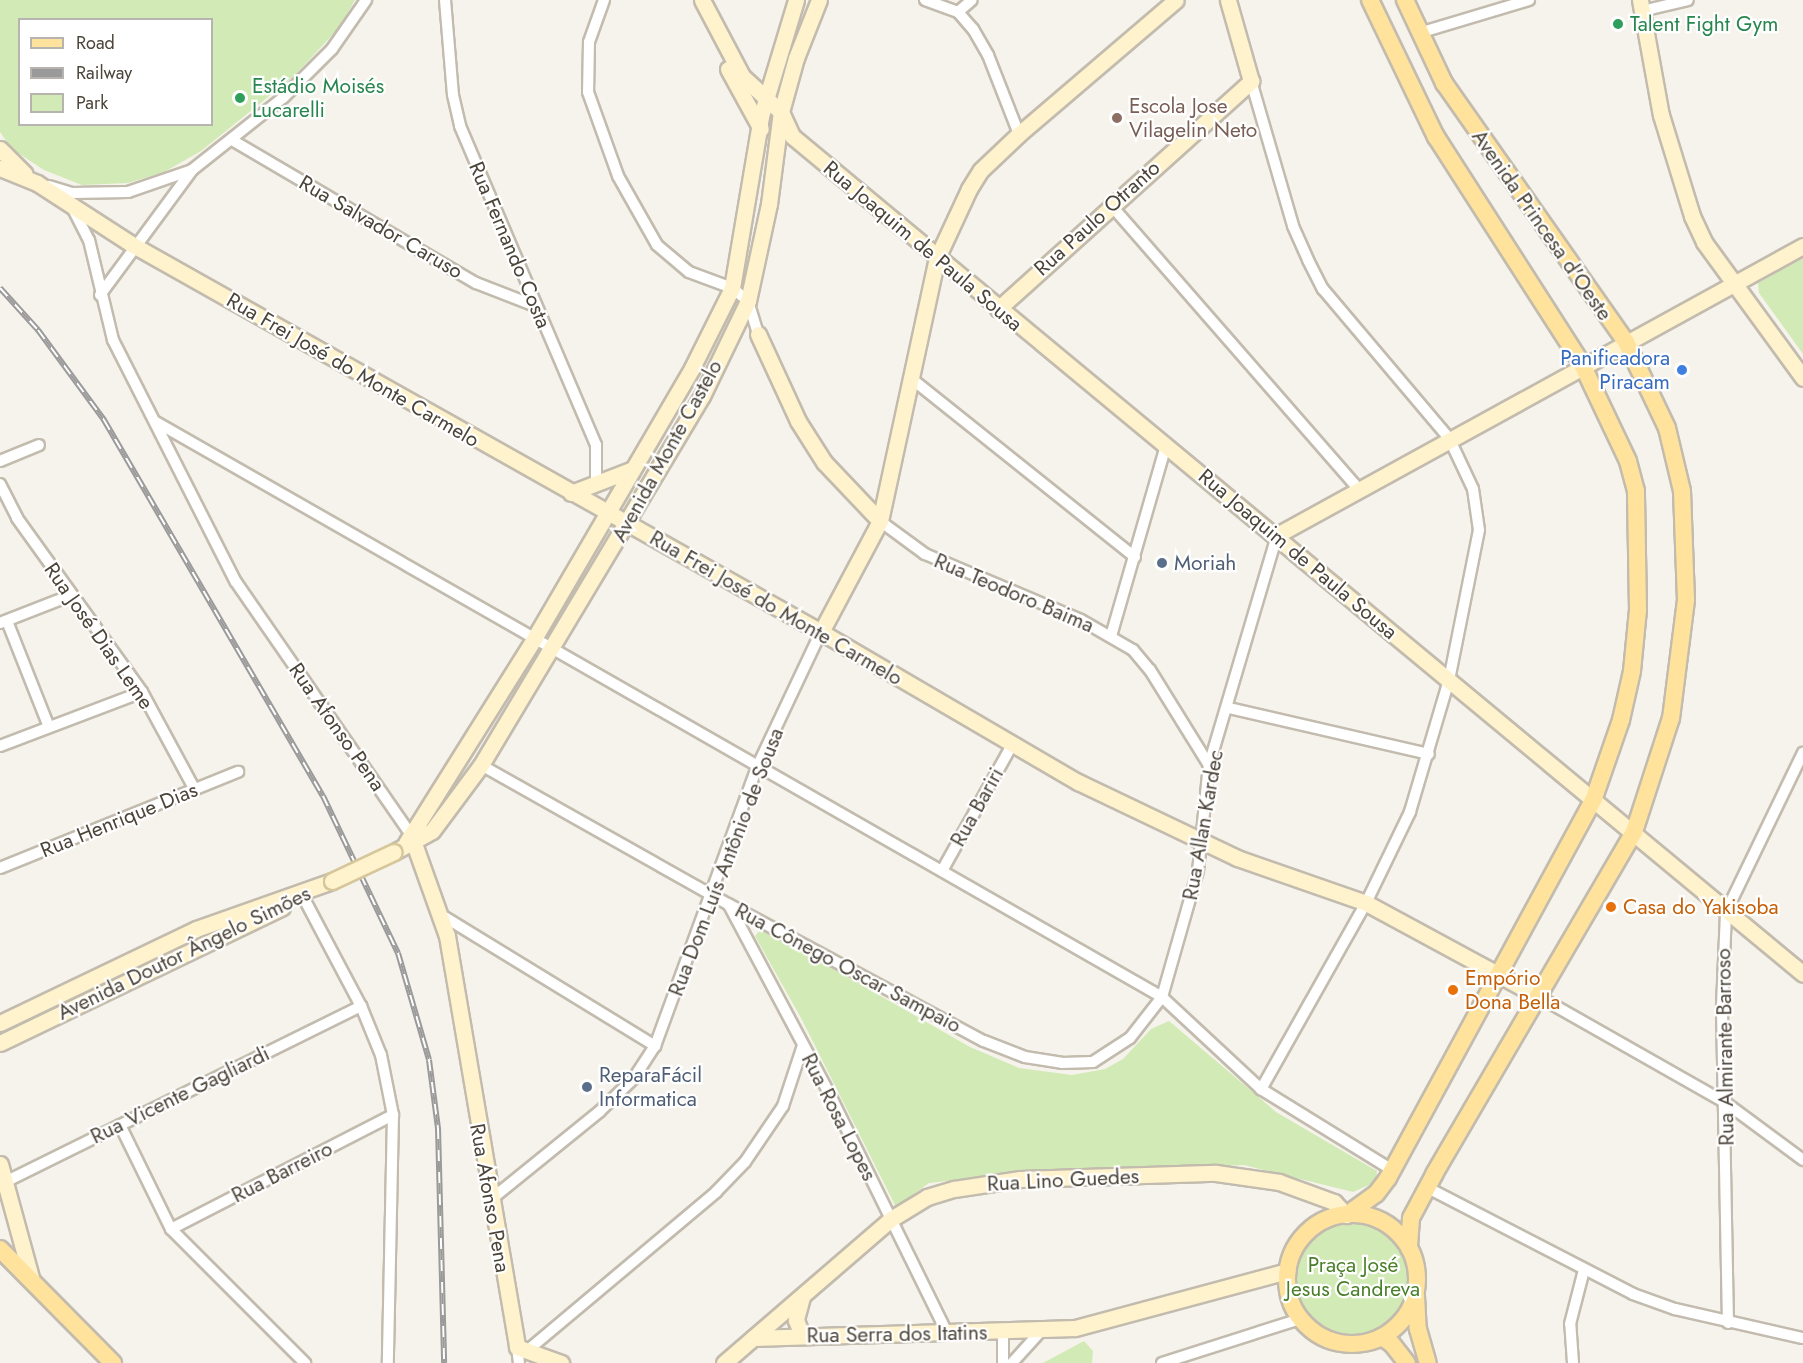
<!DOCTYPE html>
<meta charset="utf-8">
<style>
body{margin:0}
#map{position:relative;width:1803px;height:1363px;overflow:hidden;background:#f6f3ec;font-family:Jost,sans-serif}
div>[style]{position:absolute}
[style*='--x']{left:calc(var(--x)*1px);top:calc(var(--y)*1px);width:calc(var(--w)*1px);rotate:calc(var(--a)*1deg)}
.green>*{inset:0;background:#d2eab5}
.round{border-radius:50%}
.roads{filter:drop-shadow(2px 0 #c2bbae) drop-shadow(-2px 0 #c2bbae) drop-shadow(0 2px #c2bbae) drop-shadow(0 -2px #c2bbae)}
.street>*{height:10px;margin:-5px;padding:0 5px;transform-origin:5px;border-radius:5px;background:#fff}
.secondary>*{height:15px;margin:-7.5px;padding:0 7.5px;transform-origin:7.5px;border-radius:7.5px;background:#fff3cd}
.primary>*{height:16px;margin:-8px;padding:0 8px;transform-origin:8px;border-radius:8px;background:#ffe39c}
.primary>.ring{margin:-8px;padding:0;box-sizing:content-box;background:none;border:16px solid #ffe39c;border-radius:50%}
.rail>*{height:6px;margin-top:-3px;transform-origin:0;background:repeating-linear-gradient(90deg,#fff 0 11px,#9a9a9a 0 22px);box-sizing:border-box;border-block:2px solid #9a9a9a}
.bridges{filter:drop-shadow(2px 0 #d6c79b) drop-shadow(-2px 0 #d6c79b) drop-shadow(0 2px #d6c79b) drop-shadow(0 -2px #d6c79b)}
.secondary-bridge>*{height:15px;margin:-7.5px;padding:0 7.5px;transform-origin:7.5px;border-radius:7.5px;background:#fff3cd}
.dots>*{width:16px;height:16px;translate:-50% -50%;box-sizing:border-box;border:3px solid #fff;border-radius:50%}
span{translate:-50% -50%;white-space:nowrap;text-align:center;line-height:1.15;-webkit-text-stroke:4.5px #fff;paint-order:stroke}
.leisure-label{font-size:21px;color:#27864d}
.left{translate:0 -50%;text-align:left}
.education-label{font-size:21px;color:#785e54}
.street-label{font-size:21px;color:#4b4439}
.shop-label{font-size:21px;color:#366cbe}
.right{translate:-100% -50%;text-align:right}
.service-label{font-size:21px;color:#4e5e75}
.food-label{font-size:21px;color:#c56008}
.park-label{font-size:21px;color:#4a7f2a}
.legend{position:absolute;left:18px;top:18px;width:195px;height:108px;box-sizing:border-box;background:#fff;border:2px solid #b7b4b0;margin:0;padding:8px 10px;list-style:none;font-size:18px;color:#4b4439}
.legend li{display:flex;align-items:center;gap:12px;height:30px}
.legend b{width:30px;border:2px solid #b7b4b0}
</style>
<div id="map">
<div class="green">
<div style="clip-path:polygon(evenodd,0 0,355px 0,338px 29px,294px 76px,201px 151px,164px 172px,128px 183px,82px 185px,44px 170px,12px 149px,0 132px,0 0,20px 20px,212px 20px,212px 124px,20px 124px,20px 20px)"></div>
<div style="clip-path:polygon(1803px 258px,1803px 354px,1759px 293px,1758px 283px)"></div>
<div style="clip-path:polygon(762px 928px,970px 1047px,1019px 1068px,1072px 1075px,1105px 1069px,1123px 1059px,1151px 1029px,1169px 1021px,1276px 1112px,1377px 1171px,1376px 1182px,1353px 1192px,1244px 1165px,1008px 1174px,929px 1183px,896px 1207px,801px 1018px,755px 936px)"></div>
<div class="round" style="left:1296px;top:1220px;width:114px;height:114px"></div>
<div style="clip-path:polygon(1084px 1341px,1093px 1351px,1092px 1363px,1043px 1363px)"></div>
</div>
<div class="roads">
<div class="street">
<div style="--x:445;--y:0;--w:95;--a:85.2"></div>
<div style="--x:453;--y:95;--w:32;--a:77"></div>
<div style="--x:460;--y:126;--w:347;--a:66.9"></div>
<div style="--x:596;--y:445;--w:39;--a:90"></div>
<div style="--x:604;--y:0;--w:45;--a:109.7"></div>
<div style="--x:589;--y:42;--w:50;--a:91.1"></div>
<div style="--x:588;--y:92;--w:89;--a:70.3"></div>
<div style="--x:618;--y:176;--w:79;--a:60.5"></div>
<div style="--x:657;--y:245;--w:42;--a:40.2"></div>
<div style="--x:689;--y:272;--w:46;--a:20.4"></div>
<div style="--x:732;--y:288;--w:21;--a:39"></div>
<div style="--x:748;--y:301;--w:34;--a:73"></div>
<div style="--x:925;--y:0;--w:35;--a:20"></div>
<div style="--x:958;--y:12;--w:23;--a:49"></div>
<div style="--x:973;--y:29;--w:30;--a:60"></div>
<div style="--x:988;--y:55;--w:85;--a:68.6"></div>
<div style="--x:1642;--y:11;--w:47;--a:-13.4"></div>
<div style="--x:958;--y:12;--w:18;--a:-41"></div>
<div style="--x:1419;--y:33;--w:115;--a:-16.7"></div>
<div style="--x:1251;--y:81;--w:151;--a:73.8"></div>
<div style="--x:1293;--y:226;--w:37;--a:66"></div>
<div style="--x:1308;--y:260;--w:33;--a:63"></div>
<div style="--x:1323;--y:289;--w:195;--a:49.8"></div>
<div style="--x:1449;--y:438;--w:56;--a:64.8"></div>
<div style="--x:1473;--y:489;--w:41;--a:81.7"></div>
<div style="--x:1479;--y:530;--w:153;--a:101.3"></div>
<div style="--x:1449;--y:680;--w:138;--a:106.5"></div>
<div style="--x:1410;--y:812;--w:101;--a:115.8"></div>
<div style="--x:1366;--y:903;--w:214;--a:119.4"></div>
<div style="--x:232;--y:140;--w:283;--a:30.4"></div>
<div style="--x:476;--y:283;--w:63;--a:21.3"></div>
<div style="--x:49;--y:186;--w:24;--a:17"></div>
<div style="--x:72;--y:193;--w:56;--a:-1"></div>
<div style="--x:128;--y:192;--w:68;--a:-19"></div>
<div style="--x:192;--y:170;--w:116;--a:-38.4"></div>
<div style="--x:283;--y:98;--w:69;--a:-45"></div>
<div style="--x:332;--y:49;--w:60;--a:-55.2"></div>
<div style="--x:1110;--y:204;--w:378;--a:48.9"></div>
<div style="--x:72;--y:207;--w:37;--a:63"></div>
<div style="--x:89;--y:240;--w:103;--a:76.5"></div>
<div style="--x:113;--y:340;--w:271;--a:63.1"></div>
<div style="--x:236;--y:582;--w:308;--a:55.3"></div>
<div style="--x:100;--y:295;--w:155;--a:-53.6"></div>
<div style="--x:913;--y:380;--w:284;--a:38.6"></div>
<div style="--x:156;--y:422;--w:1159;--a:29.75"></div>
<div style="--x:1162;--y:997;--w:135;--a:42.9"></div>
<div style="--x:1261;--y:1089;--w:154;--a:31.7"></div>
<div style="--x:0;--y:461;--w:42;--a:-22.3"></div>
<div style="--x:0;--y:484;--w:38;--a:63"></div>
<div style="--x:17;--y:518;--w:214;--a:54.3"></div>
<div style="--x:142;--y:692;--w:111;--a:61.6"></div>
<div style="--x:880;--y:521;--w:56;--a:36.3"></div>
<div style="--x:925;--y:554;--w:169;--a:22.9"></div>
<div style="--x:1081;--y:620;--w:60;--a:30"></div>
<div style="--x:1133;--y:650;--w:26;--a:50"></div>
<div style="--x:1150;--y:670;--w:112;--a:58.2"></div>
<div style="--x:7;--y:621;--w:114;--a:68.4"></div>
<div style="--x:0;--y:623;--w:77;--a:-21.3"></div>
<div style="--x:1111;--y:636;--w:199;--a:-73.9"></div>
<div style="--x:1229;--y:708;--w:205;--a:13"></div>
<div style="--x:0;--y:746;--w:152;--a:-20.8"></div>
<div style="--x:481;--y:765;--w:283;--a:29.4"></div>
<div style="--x:728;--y:904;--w:290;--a:28.2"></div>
<div style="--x:984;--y:1041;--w:44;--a:21.3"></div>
<div style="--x:1025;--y:1057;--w:37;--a:9"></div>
<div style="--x:1062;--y:1063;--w:31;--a:-2"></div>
<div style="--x:1093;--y:1062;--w:44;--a:-33"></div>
<div style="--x:1130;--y:1038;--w:52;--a:-52"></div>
<div style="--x:1162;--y:997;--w:131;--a:-74.1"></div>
<div style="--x:1198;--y:871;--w:107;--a:-84.1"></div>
<div style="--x:1209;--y:765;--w:240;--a:-73.5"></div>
<div style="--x:0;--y:868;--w:257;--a:-22"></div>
<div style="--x:943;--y:869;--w:142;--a:-60.9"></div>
<div style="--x:300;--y:891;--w:130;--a:62.1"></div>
<div style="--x:361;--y:1006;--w:53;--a:67.8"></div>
<div style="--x:381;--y:1055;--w:61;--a:78.7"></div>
<div style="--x:393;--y:1115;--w:248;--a:91.2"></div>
<div style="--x:729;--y:905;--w:211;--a:62"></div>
<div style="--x:828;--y:1091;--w:267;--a:63.8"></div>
<div style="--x:443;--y:916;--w:249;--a:31.5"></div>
<div style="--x:1536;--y:995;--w:219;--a:29.6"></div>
<div style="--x:1726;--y:1103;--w:96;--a:36.5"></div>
<div style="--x:120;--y:1125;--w:116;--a:63.9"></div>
<div style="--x:171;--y:1229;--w:190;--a:45"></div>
<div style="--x:1;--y:1184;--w:402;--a:-26.3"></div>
<div style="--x:1428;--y:1188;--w:231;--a:27.3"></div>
<div style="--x:1633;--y:1294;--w:45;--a:19.7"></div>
<div style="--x:1675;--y:1309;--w:131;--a:12.8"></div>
<div style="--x:489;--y:1201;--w:143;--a:-39"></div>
<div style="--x:600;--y:1111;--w:47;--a:-44.1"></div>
<div style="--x:634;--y:1078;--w:38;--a:-57"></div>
<div style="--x:655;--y:1046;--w:299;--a:-69.9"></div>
<div style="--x:758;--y:765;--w:147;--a:-64.7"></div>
<div style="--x:171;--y:1229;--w:250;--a:-27.2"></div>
<div style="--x:1728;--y:1323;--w:318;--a:-91.1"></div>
<div style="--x:1722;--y:1005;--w:93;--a:-87.5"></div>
<div style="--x:1726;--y:912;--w:177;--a:-64.2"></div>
<div style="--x:517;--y:1347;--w:16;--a:83"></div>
<div style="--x:528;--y:1350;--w:246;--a:-40"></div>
<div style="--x:716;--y:1192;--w:42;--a:-46"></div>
<div style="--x:745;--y:1162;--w:68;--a:-55.8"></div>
<div style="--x:783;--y:1106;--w:64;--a:-71.8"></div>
<div style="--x:1003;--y:1363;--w:31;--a:-90"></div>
<div style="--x:1012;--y:1363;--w:42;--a:-47.9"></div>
<div style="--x:1162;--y:1363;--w:145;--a:-17.7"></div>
<div style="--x:1573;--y:1363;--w:39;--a:-94"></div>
<div style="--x:1570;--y:1324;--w:56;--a:-75.5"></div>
</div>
<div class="secondary">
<div style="--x:702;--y:0;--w:86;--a:62.2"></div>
<div style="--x:742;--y:76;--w:53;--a:42.7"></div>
<div style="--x:781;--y:112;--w:26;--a:65"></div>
<div style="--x:792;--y:136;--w:1313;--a:39.65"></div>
<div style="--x:1640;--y:0;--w:117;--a:79.7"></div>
<div style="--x:1661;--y:115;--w:106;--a:72.9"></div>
<div style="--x:1692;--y:216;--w:29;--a:65"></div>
<div style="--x:1704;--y:242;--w:168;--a:53.9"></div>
<div style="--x:728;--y:69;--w:68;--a:61.2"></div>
<div style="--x:0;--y:149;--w:35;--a:45"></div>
<div style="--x:0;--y:168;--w:40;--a:22"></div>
<div style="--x:37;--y:183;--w:114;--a:32.9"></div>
<div style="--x:133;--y:245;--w:789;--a:29.36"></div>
<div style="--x:821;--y:632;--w:298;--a:30.3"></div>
<div style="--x:1078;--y:782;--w:176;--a:25.5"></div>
<div style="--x:1237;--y:858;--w:137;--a:19.2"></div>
<div style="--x:1366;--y:903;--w:193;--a:28.4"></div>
<div style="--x:998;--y:309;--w:341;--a:-42"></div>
<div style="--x:1251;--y:81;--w:84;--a:-105.9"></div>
<div style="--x:758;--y:334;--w:96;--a:65.3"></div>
<div style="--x:798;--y:421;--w:49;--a:57.6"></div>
<div style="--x:824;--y:462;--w:81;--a:46.5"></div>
<div style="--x:571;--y:493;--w:66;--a:-21.2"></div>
<div style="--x:1277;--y:535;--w:600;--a:-28.79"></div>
<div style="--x:821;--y:632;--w:126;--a:-62"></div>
<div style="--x:880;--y:521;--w:269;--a:-77.8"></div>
<div style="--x:937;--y:258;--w:76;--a:-65.1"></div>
<div style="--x:969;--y:189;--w:22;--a:-58"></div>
<div style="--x:981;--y:170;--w:52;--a:-43.5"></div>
<div style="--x:1019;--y:134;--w:206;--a:-40.5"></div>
<div style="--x:411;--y:835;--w:107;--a:70.4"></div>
<div style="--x:447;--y:936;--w:417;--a:80.3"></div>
<div style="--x:517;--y:1347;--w:47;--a:20"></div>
<div style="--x:406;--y:843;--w:243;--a:-57.9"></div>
<div style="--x:535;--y:637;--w:311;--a:-59.7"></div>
<div style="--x:692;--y:368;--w:89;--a:-63.4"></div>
<div style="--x:732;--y:288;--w:174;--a:-80.4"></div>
<div style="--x:761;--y:116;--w:121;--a:-73.2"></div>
<div style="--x:394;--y:852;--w:43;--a:-28.9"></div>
<div style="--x:432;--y:831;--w:82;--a:-53.4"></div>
<div style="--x:481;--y:765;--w:430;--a:-59.1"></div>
<div style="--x:702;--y:396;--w:106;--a:-64.2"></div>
<div style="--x:748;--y:301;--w:99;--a:-77.8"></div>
<div style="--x:769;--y:204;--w:93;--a:-82.6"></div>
<div style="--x:781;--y:112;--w:56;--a:-74.5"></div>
<div style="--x:796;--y:58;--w:62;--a:-68.4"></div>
<div style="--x:0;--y:1023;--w:217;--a:-25.6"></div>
<div style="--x:196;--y:929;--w:144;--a:-19.4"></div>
<div style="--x:0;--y:1043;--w:313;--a:-25.7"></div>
<div style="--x:0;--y:1164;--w:121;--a:74.7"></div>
<div style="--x:802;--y:1297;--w:24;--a:105"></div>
<div style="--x:796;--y:1320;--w:17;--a:69"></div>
<div style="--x:753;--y:1338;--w:322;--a:-1.8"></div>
<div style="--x:1075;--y:1328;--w:220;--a:-15"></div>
<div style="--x:724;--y:1363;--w:221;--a:-40.8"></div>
<div style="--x:891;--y:1219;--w:42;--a:-31.4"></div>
<div style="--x:927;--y:1197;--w:28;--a:-17"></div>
<div style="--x:954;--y:1189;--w:67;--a:-8.6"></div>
<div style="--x:1020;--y:1179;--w:196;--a:-1.8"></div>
<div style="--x:1216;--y:1173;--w:64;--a:8.1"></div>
<div style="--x:1279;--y:1182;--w:59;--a:20"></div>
<div style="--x:1334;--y:1202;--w:18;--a:47"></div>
</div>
<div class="primary">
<div style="--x:1405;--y:0;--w:92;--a:64.8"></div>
<div style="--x:1444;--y:83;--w:317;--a:54.9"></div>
<div style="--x:1626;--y:342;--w:95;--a:64.5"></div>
<div style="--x:1667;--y:428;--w:65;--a:76.6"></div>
<div style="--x:1682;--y:491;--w:109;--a:87.9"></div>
<div style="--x:1686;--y:600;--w:119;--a:97.2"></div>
<div style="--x:1671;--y:718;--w:120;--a:108"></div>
<div style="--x:1634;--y:832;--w:395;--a:120.3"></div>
<div style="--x:1435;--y:1173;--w:51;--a:118.1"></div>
<div style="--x:1411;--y:1218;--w:30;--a:94"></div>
<div style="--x:1348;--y:1214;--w:34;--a:-36"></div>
<div style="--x:1376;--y:1194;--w:20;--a:-53"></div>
<div style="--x:1388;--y:1178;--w:432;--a:-61.5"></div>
<div style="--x:1594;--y:798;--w:83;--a:-70.9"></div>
<div style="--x:1621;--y:720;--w:50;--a:-77.3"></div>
<div style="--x:1632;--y:671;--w:61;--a:-84.4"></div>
<div style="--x:1638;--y:610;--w:119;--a:-91"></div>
<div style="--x:1636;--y:491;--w:31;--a:-105"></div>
<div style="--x:1628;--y:461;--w:107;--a:-115.4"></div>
<div style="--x:1582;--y:364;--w:270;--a:-122.7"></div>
<div style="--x:1436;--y:137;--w:152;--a:-115.7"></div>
<div class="ring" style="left:1287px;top:1214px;width:114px;height:114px"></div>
<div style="--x:0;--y:1249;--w:161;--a:45.3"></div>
<div style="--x:1416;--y:1296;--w:33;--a:87"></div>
<div style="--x:1418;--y:1329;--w:35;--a:74"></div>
<div style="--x:1382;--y:1337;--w:12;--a:35"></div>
<div style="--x:1392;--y:1344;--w:24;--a:52"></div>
</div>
</div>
<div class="rail">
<div style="--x:0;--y:288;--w:57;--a:47.9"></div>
<div style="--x:38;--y:330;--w:112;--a:53.7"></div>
<div style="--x:104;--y:420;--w:435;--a:59.8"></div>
<div style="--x:323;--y:796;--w:174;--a:64.5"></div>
<div style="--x:398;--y:953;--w:111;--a:73.8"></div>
<div style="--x:429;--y:1060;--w:69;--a:82.5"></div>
<div style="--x:438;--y:1128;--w:235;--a:88.5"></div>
</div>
<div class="bridges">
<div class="secondary-bridge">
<div style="--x:332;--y:881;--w:68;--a:-25.1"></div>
</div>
</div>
<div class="dots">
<div style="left:1618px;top:24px;background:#2e9e5b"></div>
<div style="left:240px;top:98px;background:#2e9e5b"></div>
<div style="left:1117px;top:118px;background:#8d6e63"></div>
<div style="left:1682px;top:370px;background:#3f7fe0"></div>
<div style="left:1162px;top:563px;background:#5c6f8a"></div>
<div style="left:1611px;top:907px;background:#e8710a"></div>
<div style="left:1453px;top:990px;background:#e8710a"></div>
<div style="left:587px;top:1087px;background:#5c6f8a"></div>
</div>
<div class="leisure-label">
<span class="left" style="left:1630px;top:24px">Talent Fight Gym</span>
<span class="left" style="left:252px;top:98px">Estádio Moisés<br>Lucarelli</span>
</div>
<div class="education-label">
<span class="left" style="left:1129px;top:118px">Escola Jose<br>Vilagelin Neto</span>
</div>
<div class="street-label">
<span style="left:1097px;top:218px;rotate:-42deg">Rua Paulo Otranto</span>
<span style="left:1542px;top:225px;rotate:55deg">Avenida Princesa d'Oeste</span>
<span style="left:381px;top:227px;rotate:30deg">Rua Salvador Caruso</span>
<span style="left:510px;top:245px;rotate:67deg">Rua Fernando Costa</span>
<span style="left:923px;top:246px;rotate:40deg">Rua Joaquim de Paula Sousa</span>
<span style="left:353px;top:370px;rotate:30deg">Rua Frei José do Monte Carmelo</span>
<span style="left:667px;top:451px;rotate:-61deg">Avenida Monte Castelo</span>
<span style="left:1298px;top:554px;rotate:40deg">Rua Joaquim de Paula Sousa</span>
<span style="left:1014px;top:593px;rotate:23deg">Rua Teodoro Baima</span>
<span style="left:776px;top:608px;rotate:30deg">Rua Frei José do Monte Carmelo</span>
<span style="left:99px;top:636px;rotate:55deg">Rua José Dias Leme</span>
<span style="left:337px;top:727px;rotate:55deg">Rua Afonso Pena</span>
<span style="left:977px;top:807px;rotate:-61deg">Rua Bariri</span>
<span style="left:119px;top:820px;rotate:-22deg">Rua Henrique Dias</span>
<span style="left:1203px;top:825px;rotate:-80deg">Rua Allan Kardec</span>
<span style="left:726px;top:862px;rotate:-69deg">Rua Dom Luís Antônio de Sousa</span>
<span style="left:184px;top:953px;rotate:-26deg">Avenida Doutor Ângelo Simões</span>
<span style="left:848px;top:968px;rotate:28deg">Rua Cônego Oscar Sampaio</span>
<span style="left:1725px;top:1047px;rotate:-91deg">Rua Almirante Barroso</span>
<span style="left:180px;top:1095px;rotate:-26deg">Rua Vicente Gagliardi</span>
<span style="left:839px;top:1117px;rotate:63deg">Rua Rosa Lopes</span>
<span style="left:282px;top:1172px;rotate:-27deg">Rua Barreiro</span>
<span style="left:1063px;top:1180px;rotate:-3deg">Rua Lino Guedes</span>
<span style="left:490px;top:1198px;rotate:80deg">Rua Afonso Pena</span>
<span style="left:897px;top:1334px;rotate:-1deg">Rua Serra dos Itatins</span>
</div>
<div class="shop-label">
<span class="right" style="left:1670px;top:370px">Panificadora<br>Piracam</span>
</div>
<div class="service-label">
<span class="left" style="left:1174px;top:563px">Moriah</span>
<span class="left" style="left:599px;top:1087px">ReparaFácil<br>Informatica</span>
</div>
<div class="food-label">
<span class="left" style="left:1623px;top:907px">Casa do Yakisoba</span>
<span class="left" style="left:1465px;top:990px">Empório<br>Dona Bella</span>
</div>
<div class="park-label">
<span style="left:1353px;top:1277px">Praça José<br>Jesus Candreva</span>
</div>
<ul class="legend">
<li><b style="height:8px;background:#ffe39c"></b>Road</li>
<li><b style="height:8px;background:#9a9a9a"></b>Railway</li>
<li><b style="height:16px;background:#d2eab5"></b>Park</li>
</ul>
</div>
